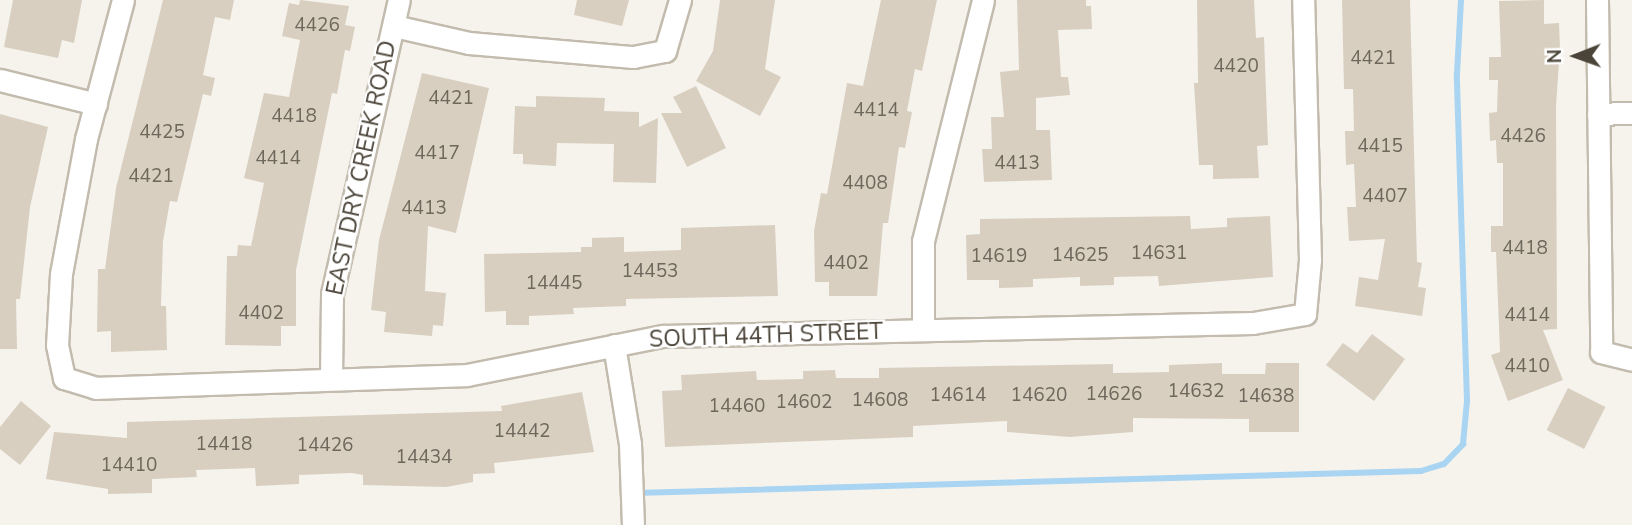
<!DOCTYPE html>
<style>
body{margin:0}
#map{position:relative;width:1632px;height:525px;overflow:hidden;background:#f6f3ec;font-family:"Nunito Sans",sans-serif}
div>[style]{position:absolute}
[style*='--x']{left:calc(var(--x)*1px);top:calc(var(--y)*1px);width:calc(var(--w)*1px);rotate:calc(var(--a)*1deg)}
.stream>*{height:6px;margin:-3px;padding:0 3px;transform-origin:3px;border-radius:3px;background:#a9d4f2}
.building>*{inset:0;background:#d8cfc1;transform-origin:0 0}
.roads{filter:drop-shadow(2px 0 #c2bbae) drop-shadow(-2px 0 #c2bbae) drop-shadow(0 2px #c2bbae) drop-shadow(0 -2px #c2bbae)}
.minor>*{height:21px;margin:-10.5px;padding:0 10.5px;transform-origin:10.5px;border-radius:10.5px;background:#fff}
span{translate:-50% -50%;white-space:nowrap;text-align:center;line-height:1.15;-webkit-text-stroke:5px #fff;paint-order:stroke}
.number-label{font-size:19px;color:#6e675b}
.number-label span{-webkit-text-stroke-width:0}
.street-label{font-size:23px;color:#4b4439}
.north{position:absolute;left:1541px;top:21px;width:70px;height:70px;-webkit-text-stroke:5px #fff;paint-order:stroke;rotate:269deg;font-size:19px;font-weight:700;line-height:28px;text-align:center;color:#4b4439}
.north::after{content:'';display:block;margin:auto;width:24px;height:32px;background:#4b4439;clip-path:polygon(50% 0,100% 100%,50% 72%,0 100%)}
</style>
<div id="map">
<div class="stream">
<div style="--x:635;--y:493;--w:786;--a:-1.6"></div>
<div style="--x:1421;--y:471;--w:24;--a:-17"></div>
<div style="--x:1444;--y:464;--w:28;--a:-46"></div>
<div style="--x:1463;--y:444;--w:43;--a:-84.7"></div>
<div style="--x:1467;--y:401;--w:327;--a:-91.8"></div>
<div style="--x:1457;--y:74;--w:74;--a:-86.9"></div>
</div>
<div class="building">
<div style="clip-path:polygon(13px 0,82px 0,74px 43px,62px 40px,58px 58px,4px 47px)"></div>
<div style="clip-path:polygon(163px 0,234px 0,230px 20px,215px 17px,203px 75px,215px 78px,211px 96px,203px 94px,177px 202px,170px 201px,163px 241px,161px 306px,166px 306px,167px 350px,111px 352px,111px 331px,97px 332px,98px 269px,105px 269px,116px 188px)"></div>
<div style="clip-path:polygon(300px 0,349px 6px,345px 25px,355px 27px,350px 51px,345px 50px,337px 94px,332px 93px,296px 270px,296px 326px,281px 326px,281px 346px,225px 345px,227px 256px,237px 256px,238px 245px,251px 246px,264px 183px,244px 178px,264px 93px,289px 97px,300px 40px,282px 36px,289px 3px,299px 5px)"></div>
<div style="clip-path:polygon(577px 0,629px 0,622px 26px,574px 15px)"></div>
<div style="clip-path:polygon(720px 0,775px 0,765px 69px,781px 77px,760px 116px,696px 81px,713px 51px)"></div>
<div style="clip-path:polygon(881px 0,937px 0,922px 71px,915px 69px,907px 111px,912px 112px,905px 148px,899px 147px,888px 223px,883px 223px,877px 296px,829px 296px,829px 282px,815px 282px,814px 231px,821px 193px,827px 194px,847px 83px,863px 86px)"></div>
<div style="clip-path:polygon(1017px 0,1086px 0,1086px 6px,1091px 6px,1092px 29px,1058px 30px,1061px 77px,1068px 77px,1070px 95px,1036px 98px,1036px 130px,1050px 130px,1052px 180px,984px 182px,982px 149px,992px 149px,991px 117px,1004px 117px,1000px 72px,1019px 70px)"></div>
<div style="clip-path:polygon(1197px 0,1254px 0,1256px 38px,1264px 37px,1268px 145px,1257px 146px,1259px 178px,1213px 179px,1213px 165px,1199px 165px,1194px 83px,1198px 83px)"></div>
<div style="clip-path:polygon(1342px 0,1410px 0,1417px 262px,1422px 263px,1418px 287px,1426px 288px,1422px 316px,1355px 306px,1359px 277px,1378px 280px,1385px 239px,1349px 241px,1347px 207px,1356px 207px,1354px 164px,1346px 165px,1345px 131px,1354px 131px,1353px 89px,1344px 89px)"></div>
<div style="clip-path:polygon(1544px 0,1544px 24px,1559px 23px,1560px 48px,1556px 106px,1557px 329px,1543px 330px,1563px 380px,1508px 401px,1491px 355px,1500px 352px,1496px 252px,1491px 252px,1491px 226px,1503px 226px,1503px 163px,1497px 163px,1496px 140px,1490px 141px,1489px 113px,1497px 112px,1498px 80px,1489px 80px,1489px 57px,1501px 57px,1499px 1px)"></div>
<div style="clip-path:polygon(422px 73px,489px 88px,456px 233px,428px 226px,425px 291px,446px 293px,443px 326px,433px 325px,432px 336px,384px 332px,386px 312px,371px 310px,379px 240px)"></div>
<div style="clip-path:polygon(696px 86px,726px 148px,687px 167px,661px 113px,682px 113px,673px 97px)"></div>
<div style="clip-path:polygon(536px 96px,605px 98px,604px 111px,639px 112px,639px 127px,658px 118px,656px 183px,613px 182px,614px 144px,557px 143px,556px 166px,523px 164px,523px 154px,513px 154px,515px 106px,536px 107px)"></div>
<div style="clip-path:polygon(0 114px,48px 127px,30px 207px,20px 299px,16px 299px,17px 349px,0 349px)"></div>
<div style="clip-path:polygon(1190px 216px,1191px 229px,1227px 227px,1227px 218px,1270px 216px,1273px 277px,1159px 286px,1158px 276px,1114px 277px,1114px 285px,1080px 286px,1080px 277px,1033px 279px,1033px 287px,999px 288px,999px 280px,967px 280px,966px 235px,980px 234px,980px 219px)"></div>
<div style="clip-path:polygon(775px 225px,778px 296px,626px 299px,626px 306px,573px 308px,574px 314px,529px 316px,529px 325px,506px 325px,506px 311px,485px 312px,484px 254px,581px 252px,581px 247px,592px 247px,592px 238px,624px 237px,624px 252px,681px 250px,681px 228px)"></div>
<div style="clip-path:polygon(1372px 334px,1405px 359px,1374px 401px,1326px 365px,1343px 343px,1357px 353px)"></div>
<div style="clip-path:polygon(1222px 363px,1222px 374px,1265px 374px,1266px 363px,1299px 363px,1299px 432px,1249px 432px,1249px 419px,1133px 418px,1133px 432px,1070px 437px,1007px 432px,1007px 421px,913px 426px,913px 437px,665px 447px,662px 391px,682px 390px,681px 375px,756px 371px,757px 380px,803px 379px,803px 371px,835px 370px,836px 378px,879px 378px,879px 368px,1113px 364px,1113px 373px,1169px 372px,1169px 365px)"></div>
<div style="left:1568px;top:388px;width:42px;height:47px;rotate:27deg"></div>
<div style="clip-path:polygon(582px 392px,594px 452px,494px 463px,495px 473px,473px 474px,473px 482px,446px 487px,363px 485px,363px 475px,352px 473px,299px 475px,299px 484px,256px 486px,255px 468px,196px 470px,197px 477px,152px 479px,152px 493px,108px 494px,108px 489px,46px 479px,54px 432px,127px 438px,127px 422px,502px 411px,501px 406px)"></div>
<div style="clip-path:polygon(21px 401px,51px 426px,20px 465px,0 449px,0 427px)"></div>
</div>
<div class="roads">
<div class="minor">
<div style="--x:123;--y:0;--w:144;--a:104.9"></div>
<div style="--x:86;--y:139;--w:137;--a:100.5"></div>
<div style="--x:61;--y:274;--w:71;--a:93.2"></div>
<div style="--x:57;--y:345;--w:34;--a:78"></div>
<div style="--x:64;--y:378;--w:34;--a:17"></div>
<div style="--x:96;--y:388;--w:371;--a:-2"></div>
<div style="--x:467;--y:375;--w:200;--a:-11.3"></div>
<div style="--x:663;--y:336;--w:590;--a:-1.26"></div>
<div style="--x:1253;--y:323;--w:53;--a:-9.8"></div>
<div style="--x:1305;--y:314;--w:54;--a:-84.7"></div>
<div style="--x:1310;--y:260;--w:260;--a:-91.5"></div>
<div style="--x:1597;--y:0;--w:352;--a:89.3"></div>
<div style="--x:1601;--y:352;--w:32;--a:14"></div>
<div style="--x:394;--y:26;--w:77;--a:12.8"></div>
<div style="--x:469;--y:43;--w:165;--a:4.9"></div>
<div style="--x:633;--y:57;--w:33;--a:-11"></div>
<div style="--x:665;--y:51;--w:53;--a:-73.6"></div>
<div style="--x:0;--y:80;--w:99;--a:14"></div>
<div style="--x:1598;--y:114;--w:34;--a:-2"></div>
<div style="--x:923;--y:330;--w:89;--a:-90"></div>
<div style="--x:923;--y:241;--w:248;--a:-76"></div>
<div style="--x:614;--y:345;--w:100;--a:80.8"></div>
<div style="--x:630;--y:444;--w:81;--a:87.9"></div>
<div style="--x:331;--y:378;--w:84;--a:-89.3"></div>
<div style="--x:332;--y:294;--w:302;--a:-77.2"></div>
</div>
</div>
<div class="number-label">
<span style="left:317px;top:26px">4426</span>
<span style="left:1373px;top:59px">4421</span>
<span style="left:1236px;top:67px">4420</span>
<span style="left:451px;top:99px">4421</span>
<span style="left:876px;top:111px">4414</span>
<span style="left:294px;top:117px">4418</span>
<span style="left:162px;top:133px">4425</span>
<span style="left:1523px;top:137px">4426</span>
<span style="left:1380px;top:147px">4415</span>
<span style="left:437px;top:154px">4417</span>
<span style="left:278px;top:159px">4414</span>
<span style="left:1017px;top:164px">4413</span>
<span style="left:151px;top:177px">4421</span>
<span style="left:865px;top:184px">4408</span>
<span style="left:1385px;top:197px">4407</span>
<span style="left:424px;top:209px">4413</span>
<span style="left:1525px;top:249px">4418</span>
<span style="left:1159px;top:254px">14631</span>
<span style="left:1080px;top:256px">14625</span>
<span style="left:999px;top:257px">14619</span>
<span style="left:846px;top:264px">4402</span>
<span style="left:650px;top:272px">14453</span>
<span style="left:554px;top:284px">14445</span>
<span style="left:261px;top:314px">4402</span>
<span style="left:1527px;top:316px">4414</span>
<span style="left:1527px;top:367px">4410</span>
<span style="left:1196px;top:392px">14632</span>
<span style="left:1114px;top:395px">14626</span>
<span style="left:958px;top:396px">14614</span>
<span style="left:1039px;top:396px">14620</span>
<span style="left:1266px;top:397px">14638</span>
<span style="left:880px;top:401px">14608</span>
<span style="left:804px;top:403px">14602</span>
<span style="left:737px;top:407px">14460</span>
<span style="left:522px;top:432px">14442</span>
<span style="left:224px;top:445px">14418</span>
<span style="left:325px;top:446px">14426</span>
<span style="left:424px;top:458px">14434</span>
<span style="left:129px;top:466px">14410</span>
</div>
<div class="street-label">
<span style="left:362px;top:168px;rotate:-78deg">EAST DRY CREEK ROAD</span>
<span style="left:766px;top:336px;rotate:-2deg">SOUTH 44TH STREET</span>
</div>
<div class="north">N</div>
</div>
